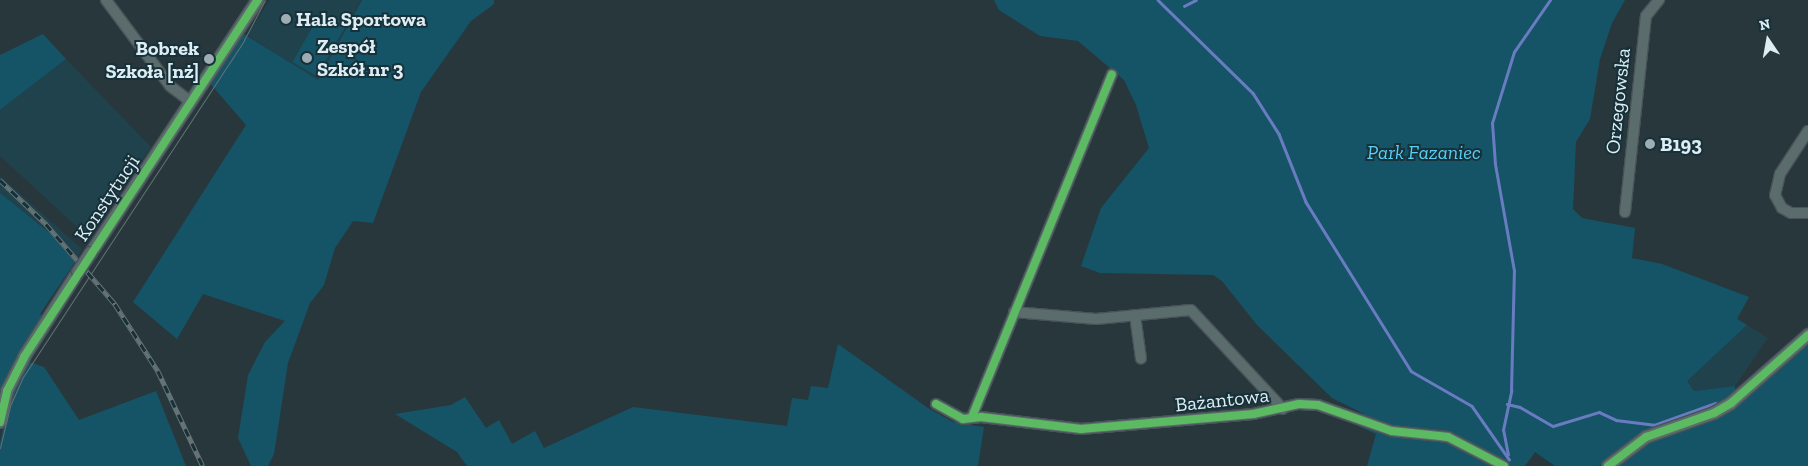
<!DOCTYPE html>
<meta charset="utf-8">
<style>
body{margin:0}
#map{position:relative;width:1808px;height:466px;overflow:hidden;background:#28373c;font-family:"Zilla Slab",serif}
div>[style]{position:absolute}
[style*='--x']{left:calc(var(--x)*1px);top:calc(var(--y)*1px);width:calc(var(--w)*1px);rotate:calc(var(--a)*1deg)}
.built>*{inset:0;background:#20424d}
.green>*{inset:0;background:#155466;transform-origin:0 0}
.stream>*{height:2.5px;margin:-1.25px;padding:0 1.25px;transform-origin:1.25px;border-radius:1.25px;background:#697cc1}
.roads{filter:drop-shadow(1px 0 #475358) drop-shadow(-1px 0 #475358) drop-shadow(0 1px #475358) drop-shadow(0 -1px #475358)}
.minor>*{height:10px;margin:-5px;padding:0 5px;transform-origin:5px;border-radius:5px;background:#5b6c6c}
.tertiary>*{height:12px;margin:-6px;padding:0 6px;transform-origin:6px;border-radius:6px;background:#5b6c6c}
.tram>*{height:1px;margin:-0.5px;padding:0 0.5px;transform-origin:0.5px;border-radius:0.5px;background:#657375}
.rail>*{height:4.5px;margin-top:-2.25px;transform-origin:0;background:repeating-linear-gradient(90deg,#163139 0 8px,#657375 0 16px);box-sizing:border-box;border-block:1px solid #657375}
.bridges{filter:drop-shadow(1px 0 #475358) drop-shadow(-1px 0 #475358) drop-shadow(0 1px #475358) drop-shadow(0 -1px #475358)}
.tertiary-bridge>*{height:12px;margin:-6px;padding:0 6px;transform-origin:6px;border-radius:6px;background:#5b6c6c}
.cycleway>*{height:8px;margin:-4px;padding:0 4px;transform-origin:4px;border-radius:4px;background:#5cba63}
.dots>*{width:14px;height:14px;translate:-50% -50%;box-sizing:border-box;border:2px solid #163139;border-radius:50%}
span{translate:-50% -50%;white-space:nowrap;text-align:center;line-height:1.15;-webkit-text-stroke:4px #163139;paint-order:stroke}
.poi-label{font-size:20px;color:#deedf3;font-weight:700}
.left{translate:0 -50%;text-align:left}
.right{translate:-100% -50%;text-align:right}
.street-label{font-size:20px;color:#deedf3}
.park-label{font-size:20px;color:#58cff3;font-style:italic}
.north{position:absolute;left:1743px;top:15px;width:50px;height:50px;-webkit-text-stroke:4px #163139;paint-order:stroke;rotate:348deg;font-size:14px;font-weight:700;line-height:20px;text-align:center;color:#deedf3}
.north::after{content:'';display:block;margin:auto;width:18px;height:22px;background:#deedf3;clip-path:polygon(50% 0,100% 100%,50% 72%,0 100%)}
</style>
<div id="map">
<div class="built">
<div style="clip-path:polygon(270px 0,361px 0,318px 81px,247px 35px)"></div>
<div style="clip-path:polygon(66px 59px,151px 147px,88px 237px,0 156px,0 110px)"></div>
<div style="clip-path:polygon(0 176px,82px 249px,75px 262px,51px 234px,0 193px)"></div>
<div style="clip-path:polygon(1747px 325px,1768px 338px,1735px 386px,1694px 391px,1686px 381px)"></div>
</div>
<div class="green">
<div style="clip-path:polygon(362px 0,494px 0,494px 4px,471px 21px,421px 92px,373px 223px,353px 221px,335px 248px,324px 285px,310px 303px,288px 363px,274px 454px,268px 466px,251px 466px,238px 438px,248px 375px,265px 342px,285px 321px,203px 294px,177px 339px,133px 302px,246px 125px,208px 81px,239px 31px,318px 80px)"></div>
<div style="clip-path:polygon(994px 0,1625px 0,1612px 23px,1600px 59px,1590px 119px,1576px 142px,1573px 209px,1582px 218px,1635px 228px,1632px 258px,1662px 264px,1749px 297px,1737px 319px,1747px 325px,1687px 381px,1694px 391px,1735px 386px,1735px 393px,1701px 413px,1644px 431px,1599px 466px,1555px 466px,1535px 452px,1525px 466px,1367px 466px,1376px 434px,1358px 426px,1364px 414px,1332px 398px,1257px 325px,1222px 281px,1213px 275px,1100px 273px,1081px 266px,1101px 208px,1149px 148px,1136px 105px,1124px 80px,1078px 41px,1040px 36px,999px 10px)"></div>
<div style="left:322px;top:11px;width:28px;height:59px;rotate:30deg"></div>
<div style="clip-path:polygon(43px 34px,66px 59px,0 110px,0 55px)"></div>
<div style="clip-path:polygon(0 193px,51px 234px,75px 262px,40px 314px,44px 316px,0 396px)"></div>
<div style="clip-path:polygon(1808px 337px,1808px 466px,1610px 466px,1628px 451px,1713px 416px)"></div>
<div style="clip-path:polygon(838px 344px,928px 408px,953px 422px,984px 427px,978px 466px,467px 466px,457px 452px,395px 414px,451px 405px,465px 397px,486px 428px,499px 420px,512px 444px,535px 431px,544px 448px,633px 407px,787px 426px,792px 398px,808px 400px,811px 386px,828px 388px)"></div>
<div style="clip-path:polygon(27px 361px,44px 367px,79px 420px,156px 391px,186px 466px,0 466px,0 443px,11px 393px)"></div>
</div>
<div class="stream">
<div style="--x:1158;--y:0;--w:133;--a:44.4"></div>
<div style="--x:1253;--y:93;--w:49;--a:57.6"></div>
<div style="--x:1279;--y:134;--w:73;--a:68.3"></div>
<div style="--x:1306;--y:202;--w:199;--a:58.1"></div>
<div style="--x:1411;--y:371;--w:70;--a:29.8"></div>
<div style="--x:1472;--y:406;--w:65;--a:55.1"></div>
<div style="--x:1184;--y:6;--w:13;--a:-27"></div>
<div style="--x:1507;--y:404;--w:13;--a:13"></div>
<div style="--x:1520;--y:407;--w:38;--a:30"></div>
<div style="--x:1553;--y:426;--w:48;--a:-16.9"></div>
<div style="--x:1599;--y:412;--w:19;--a:25"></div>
<div style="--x:1616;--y:420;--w:38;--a:7"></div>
<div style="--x:1654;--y:425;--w:65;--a:-19.8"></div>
<div style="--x:1508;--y:455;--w:25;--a:-101"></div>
<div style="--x:1503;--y:430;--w:40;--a:-78"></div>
<div style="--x:1511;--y:391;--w:120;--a:-88.6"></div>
<div style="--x:1514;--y:271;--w:109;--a:-100.1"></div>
<div style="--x:1495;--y:164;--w:41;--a:-94.2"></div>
<div style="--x:1492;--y:123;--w:74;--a:-72.8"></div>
<div style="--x:1514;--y:52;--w:63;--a:-55.3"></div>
</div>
<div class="roads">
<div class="minor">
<div style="--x:106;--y:0;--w:107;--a:53.3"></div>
<div style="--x:170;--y:86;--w:26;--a:37"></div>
<div style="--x:1808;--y:131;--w:51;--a:123.1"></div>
<div style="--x:1780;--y:174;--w:22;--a:103"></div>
<div style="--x:1775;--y:195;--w:15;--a:62"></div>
<div style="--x:1782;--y:208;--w:10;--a:29"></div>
<div style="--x:1791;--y:213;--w:17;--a:0"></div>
<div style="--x:1625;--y:212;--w:197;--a:-83.9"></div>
<div style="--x:1646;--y:16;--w:21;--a:-51"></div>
<div style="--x:1014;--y:312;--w:82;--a:4.9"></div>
<div style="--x:1096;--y:319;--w:95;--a:-5.4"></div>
<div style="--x:1191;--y:310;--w:135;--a:47.1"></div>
<div style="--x:1135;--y:315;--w:44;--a:82.2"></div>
<div style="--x:936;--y:404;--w:31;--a:29"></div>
<div style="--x:963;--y:419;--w:18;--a:-6"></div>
<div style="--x:981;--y:417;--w:101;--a:6.8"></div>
<div style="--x:1081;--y:429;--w:173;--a:-5"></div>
<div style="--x:1253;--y:414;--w:47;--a:-12.3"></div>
<div style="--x:1299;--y:404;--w:19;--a:3"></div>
<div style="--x:1318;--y:405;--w:78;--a:19.4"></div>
<div style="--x:1392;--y:431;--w:56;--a:6.1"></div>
<div style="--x:1448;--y:437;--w:63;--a:27.4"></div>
<div style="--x:972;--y:417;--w:370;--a:-67.8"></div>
</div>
<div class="tertiary">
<div style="--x:91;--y:253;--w:303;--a:-56.6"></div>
<div style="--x:0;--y:422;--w:32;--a:-77"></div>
<div style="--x:7;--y:391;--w:38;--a:-63"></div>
<div style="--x:24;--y:357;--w:101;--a:-57.6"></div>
<div style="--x:1608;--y:466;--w:48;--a:-37.3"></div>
<div style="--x:1646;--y:437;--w:72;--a:-19.4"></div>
<div style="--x:1714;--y:413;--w:20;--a:-30"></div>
<div style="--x:1731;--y:403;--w:103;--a:-41.4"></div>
</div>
</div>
<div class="tram">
<div style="--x:0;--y:448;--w:43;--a:-76.6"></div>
<div style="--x:10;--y:406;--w:32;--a:-66"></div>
<div style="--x:23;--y:377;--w:403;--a:-56.7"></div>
<div style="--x:244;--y:40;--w:45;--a:-62.3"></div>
</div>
<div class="rail">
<div style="--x:0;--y:180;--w:64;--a:43.7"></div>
<div style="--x:46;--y:224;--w:106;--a:49.2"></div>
<div style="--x:115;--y:304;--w:80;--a:57.3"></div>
<div style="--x:158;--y:371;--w:105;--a:64.7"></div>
</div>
<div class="bridges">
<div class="tertiary-bridge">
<div style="--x:78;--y:272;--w:23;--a:-56"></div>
</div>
</div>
<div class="cycleway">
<div style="--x:936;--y:404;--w:31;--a:29"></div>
<div style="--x:963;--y:419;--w:18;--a:-6"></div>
<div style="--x:981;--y:417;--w:101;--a:6.8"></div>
<div style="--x:1081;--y:429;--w:173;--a:-5"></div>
<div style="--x:1253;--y:414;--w:47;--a:-12.3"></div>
<div style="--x:1299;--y:404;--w:19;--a:3"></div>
<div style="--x:1318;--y:405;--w:78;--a:19.4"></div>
<div style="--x:1392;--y:431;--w:56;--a:6.1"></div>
<div style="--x:1448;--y:437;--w:63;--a:27.4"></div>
<div style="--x:972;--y:417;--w:370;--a:-67.8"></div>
<div style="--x:0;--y:422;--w:32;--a:-77"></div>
<div style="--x:7;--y:391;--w:38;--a:-63"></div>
<div style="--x:24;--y:357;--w:427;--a:-56.8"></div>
<div style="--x:1608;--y:466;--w:48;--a:-37.3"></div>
<div style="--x:1646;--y:437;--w:72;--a:-19.4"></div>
<div style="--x:1714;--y:413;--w:20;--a:-30"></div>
<div style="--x:1731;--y:403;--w:103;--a:-41.4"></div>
</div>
<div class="dots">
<div style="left:286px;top:19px;background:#9eadb3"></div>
<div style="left:307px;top:58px;background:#9eadb3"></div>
<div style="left:209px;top:59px;background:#9eadb3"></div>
<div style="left:1650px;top:144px;background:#9eadb3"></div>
</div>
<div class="poi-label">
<span class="left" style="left:296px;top:19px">Hala Sportowa</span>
<span class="left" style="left:317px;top:58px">Zespół<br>Szkół nr 3</span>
<span class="right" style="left:199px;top:60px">Bobrek<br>Szkoła [nż]</span>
<span class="left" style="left:1660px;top:144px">B193</span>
</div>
<div class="street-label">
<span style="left:1618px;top:101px;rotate:-84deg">Orzegowska</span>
<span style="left:107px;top:198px;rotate:-56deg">Konstytucji</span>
<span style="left:1222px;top:400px;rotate:-6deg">Bażantowa</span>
</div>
<div class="park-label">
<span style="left:1424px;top:152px">Park Fazaniec</span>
</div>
<div class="north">N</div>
</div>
